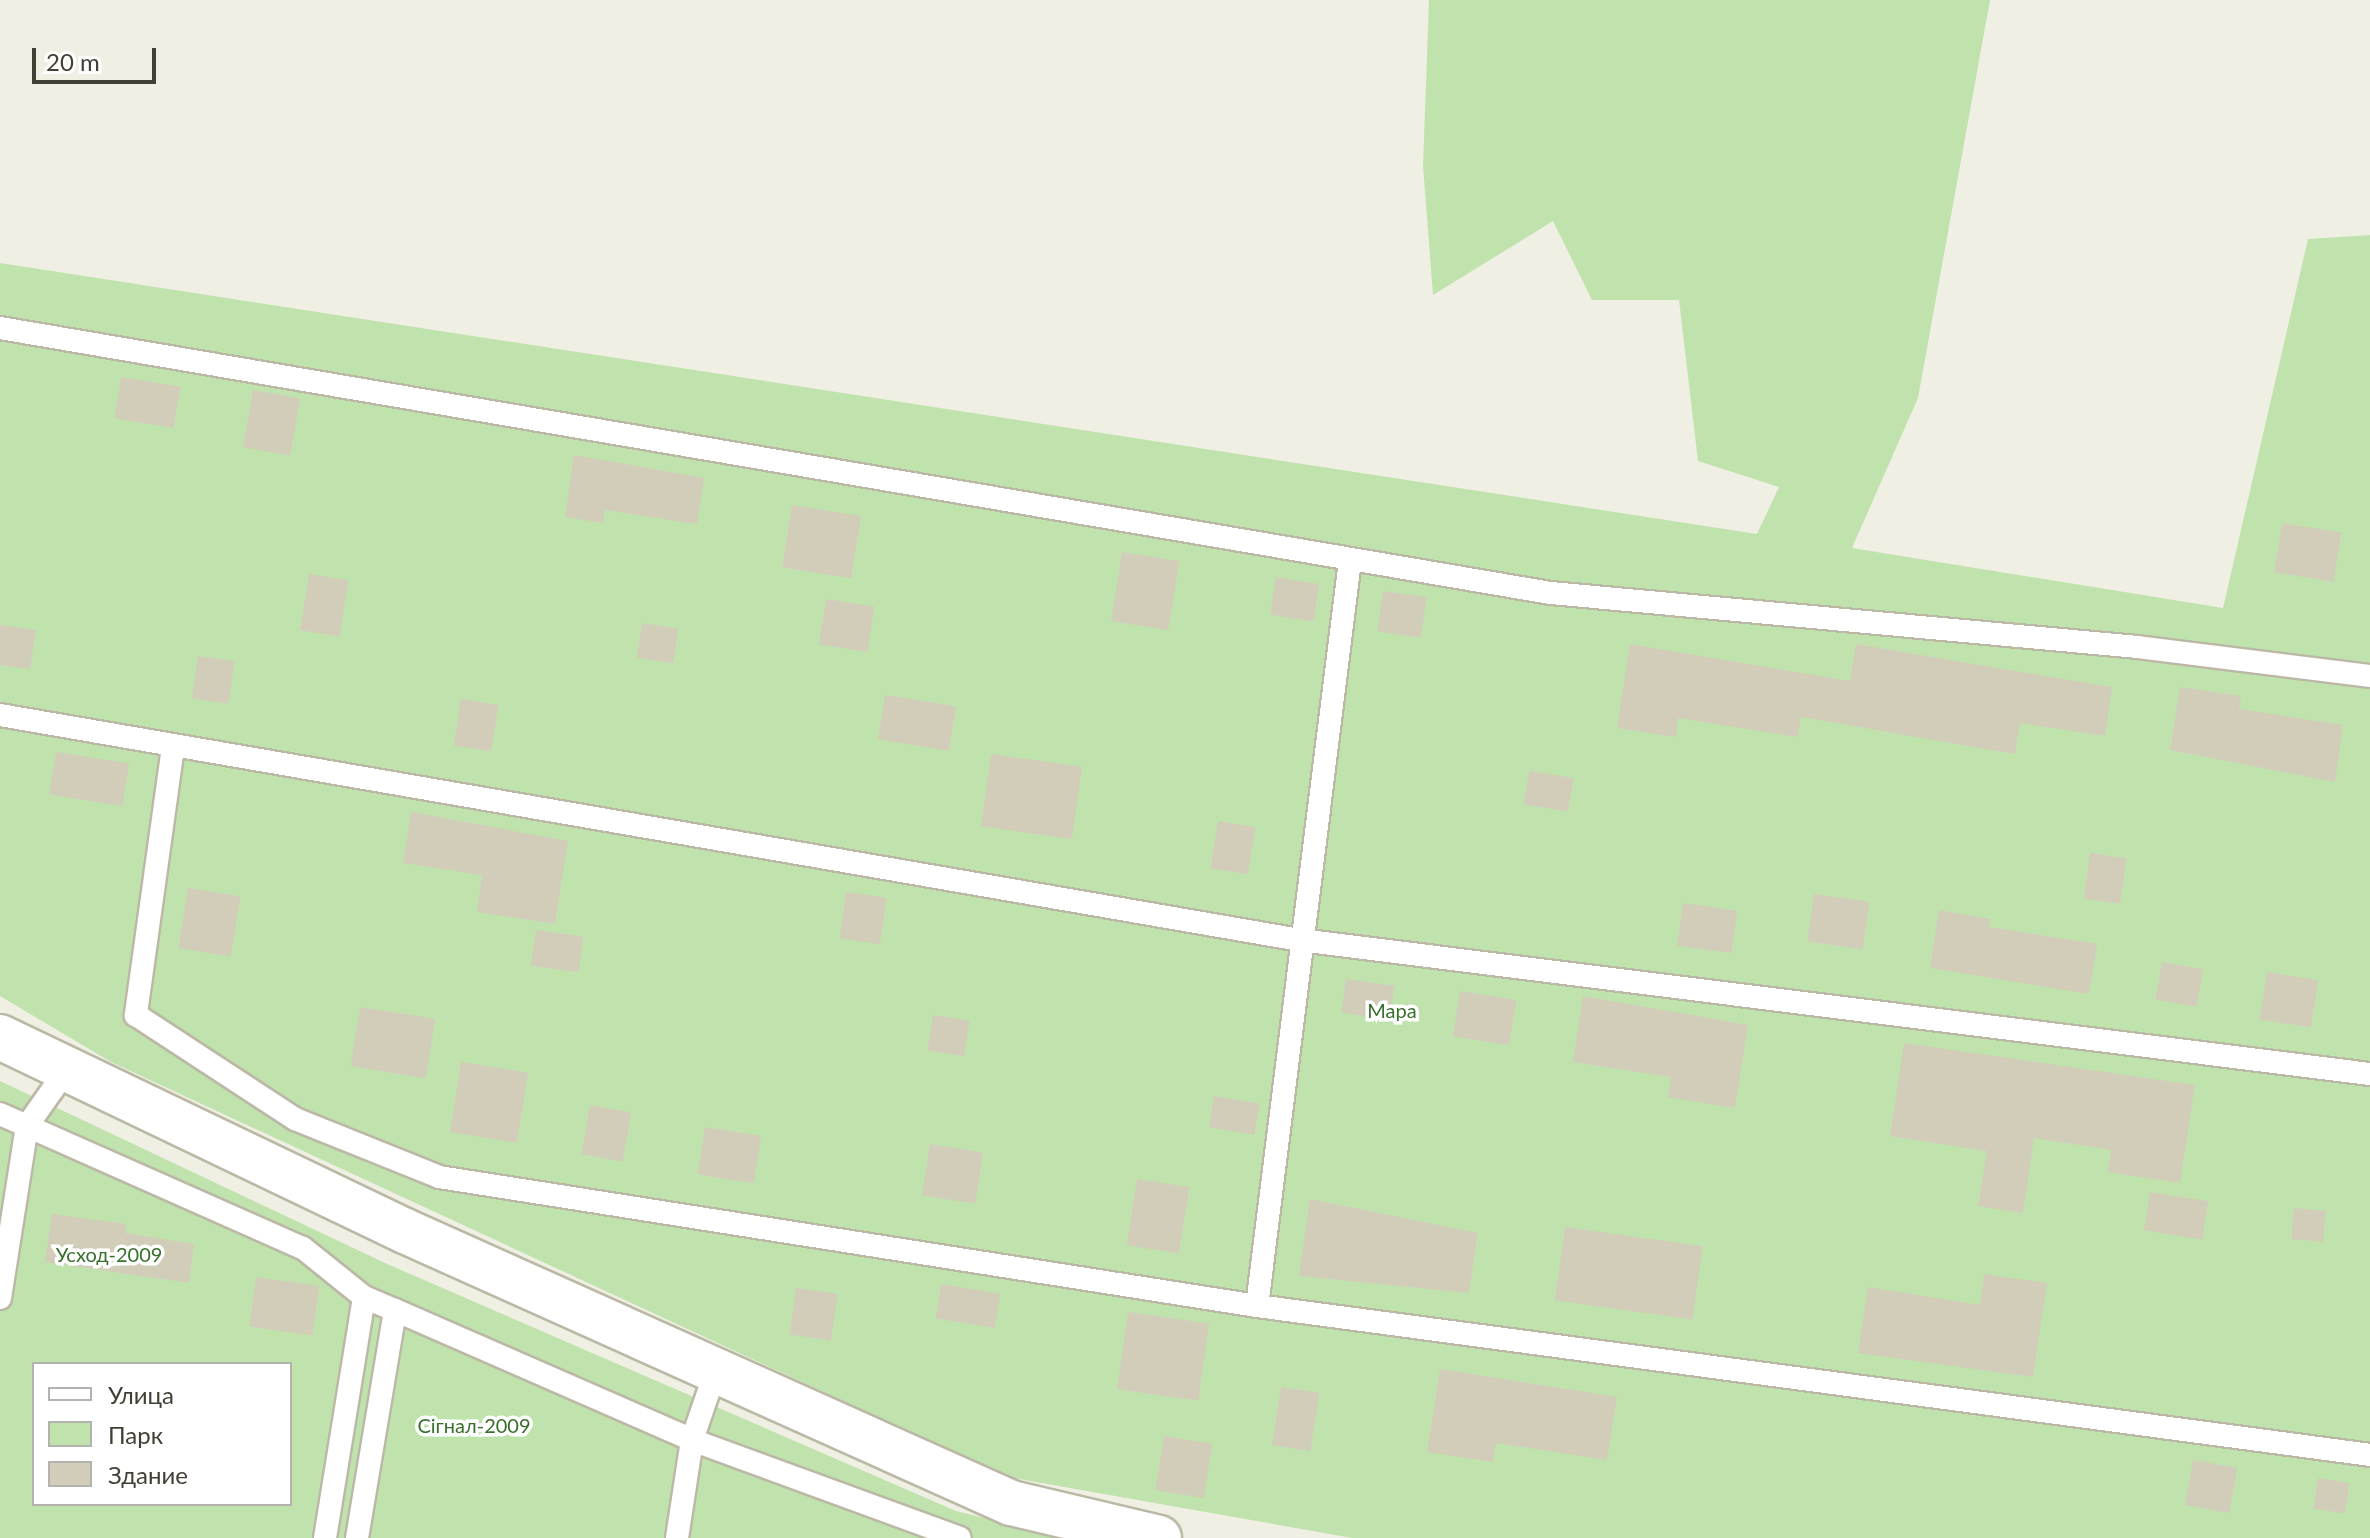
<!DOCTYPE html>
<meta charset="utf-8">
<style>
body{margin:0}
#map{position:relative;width:2370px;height:1538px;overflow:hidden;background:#f0efe3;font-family:Lato,sans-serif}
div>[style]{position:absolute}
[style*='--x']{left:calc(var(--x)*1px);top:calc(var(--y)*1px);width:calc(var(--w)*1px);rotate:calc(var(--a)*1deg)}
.green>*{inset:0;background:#c0e3ae}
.building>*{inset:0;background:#d1cdb9;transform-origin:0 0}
.roads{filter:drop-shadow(2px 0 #bbb8a6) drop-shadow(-2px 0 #bbb8a6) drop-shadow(0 2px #bbb8a6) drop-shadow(0 -2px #bbb8a6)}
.lane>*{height:22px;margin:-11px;padding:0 11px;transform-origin:11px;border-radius:11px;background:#fff}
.street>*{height:44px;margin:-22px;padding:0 22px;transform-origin:22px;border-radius:22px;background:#fff}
span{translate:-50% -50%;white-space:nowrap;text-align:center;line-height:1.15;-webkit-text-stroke:7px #fff;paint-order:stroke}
.park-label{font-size:20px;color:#376f2b}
.legend{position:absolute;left:32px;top:1362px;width:260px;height:144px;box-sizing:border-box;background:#fff;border:2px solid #b3b2ae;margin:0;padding:10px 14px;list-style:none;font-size:24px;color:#423f34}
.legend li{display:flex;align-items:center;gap:16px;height:40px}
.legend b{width:40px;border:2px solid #b3b2ae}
.scale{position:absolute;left:32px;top:48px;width:124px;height:36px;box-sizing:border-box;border:4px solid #423f34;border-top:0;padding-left:10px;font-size:24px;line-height:28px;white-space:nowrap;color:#423f34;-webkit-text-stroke:6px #fff;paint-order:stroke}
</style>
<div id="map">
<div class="green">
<div style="clip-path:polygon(1429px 0,1990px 0,1918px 398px,1852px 548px,2223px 608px,2308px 239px,2370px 235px,2370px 1538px,1352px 1538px,1007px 1477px,111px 1062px,0 996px,0 263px,1757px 534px,1779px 487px,1698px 461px,1679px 300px,1592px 300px,1553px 221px,1433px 295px,1423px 166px)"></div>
<div style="clip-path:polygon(evenodd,0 1081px,385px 1263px,956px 1511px,1066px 1538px,0 1538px,0 1081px,34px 1364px,290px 1364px,290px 1504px,34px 1504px,34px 1364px)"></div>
</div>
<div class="building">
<div style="left:121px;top:377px;width:60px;height:42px;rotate:9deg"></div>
<div style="left:253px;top:390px;width:48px;height:58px;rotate:10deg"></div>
<div style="clip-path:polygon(574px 455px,704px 478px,697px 524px,605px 510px,603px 523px,565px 517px)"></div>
<div style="left:792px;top:505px;width:70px;height:63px;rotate:9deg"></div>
<div style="left:2282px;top:523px;width:60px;height:50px;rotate:9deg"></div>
<div style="left:1122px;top:552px;width:58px;height:70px;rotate:9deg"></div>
<div style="left:309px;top:574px;width:40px;height:57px;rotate:9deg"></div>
<div style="left:1276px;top:577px;width:44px;height:38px;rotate:9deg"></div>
<div style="left:1383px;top:591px;width:44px;height:41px;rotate:8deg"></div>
<div style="left:826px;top:599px;width:49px;height:46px;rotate:9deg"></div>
<div style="left:642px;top:623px;width:37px;height:35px;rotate:9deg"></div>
<div style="clip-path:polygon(0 625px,36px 630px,30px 669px,0 665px)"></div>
<div style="clip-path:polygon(1630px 644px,1850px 681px,1856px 644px,2112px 687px,2105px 736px,2020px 723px,2015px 754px,1801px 717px,1798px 737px,1678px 718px,1676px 737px,1617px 728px)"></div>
<div style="left:198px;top:656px;width:37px;height:43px;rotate:8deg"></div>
<div style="clip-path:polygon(2180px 687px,2241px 696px,2239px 709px,2343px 725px,2335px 782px,2170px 750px)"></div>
<div style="left:885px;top:695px;width:72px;height:45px;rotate:9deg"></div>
<div style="left:461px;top:699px;width:38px;height:47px;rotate:9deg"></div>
<div style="left:56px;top:752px;width:74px;height:43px;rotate:9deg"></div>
<div style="left:991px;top:754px;width:92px;height:73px;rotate:8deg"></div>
<div style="left:1529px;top:771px;width:45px;height:34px;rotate:9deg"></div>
<div style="clip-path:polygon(411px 812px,568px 841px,555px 924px,477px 912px,482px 875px,403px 863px)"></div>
<div style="left:1218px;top:821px;width:38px;height:48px;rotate:9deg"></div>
<div style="left:2090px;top:853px;width:37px;height:46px;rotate:8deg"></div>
<div style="left:188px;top:888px;width:53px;height:61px;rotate:9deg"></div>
<div style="left:846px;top:892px;width:41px;height:47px;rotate:8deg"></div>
<div style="left:1814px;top:894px;width:56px;height:48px;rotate:8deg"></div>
<div style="left:1683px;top:903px;width:55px;height:43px;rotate:8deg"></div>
<div style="clip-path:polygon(1939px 910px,1990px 919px,1989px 927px,2097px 944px,2089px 994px,1930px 968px)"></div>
<div style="left:536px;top:930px;width:48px;height:36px;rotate:8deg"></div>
<div style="left:2162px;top:962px;width:42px;height:38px;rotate:10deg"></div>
<div style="left:2267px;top:972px;width:52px;height:48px;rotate:9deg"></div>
<div style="left:1346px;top:979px;width:49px;height:34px;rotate:8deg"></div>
<div style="left:1460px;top:991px;width:57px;height:46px;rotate:9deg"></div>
<div style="clip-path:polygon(1583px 996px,1748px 1025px,1735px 1108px,1668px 1097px,1671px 1077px,1573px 1062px)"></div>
<div style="left:360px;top:1007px;width:76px;height:60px;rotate:9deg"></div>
<div style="left:933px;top:1015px;width:37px;height:36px;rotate:9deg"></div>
<div style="clip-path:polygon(1904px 1043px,2195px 1085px,2180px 1183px,2108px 1172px,2111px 1150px,2034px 1138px,2023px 1213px,1978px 1206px,1987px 1151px,1890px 1136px)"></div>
<div style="left:461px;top:1062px;width:68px;height:71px;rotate:9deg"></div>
<div style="left:1214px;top:1096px;width:46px;height:32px;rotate:9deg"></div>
<div style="left:590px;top:1105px;width:42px;height:50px;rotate:10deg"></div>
<div style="left:705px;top:1127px;width:57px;height:48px;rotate:9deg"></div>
<div style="left:930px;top:1144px;width:54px;height:52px;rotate:9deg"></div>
<div style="left:1137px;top:1179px;width:53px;height:67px;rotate:9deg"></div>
<div style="left:2150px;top:1192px;width:59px;height:39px;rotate:9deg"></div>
<div style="clip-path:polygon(1310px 1199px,1478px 1233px,1469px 1293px,1299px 1276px)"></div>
<div style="left:2294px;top:1208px;width:32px;height:31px;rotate:5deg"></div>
<div style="clip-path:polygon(52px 1214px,126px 1224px,125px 1233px,194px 1244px,189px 1283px,45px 1262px)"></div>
<div style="left:1565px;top:1227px;width:139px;height:74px;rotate:8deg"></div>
<div style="clip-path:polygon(1984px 1274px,2047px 1283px,2033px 1377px,1858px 1353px,1868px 1287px,1980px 1305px)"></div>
<div style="left:256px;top:1277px;width:64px;height:50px;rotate:8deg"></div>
<div style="left:941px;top:1284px;width:60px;height:35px;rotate:9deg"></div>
<div style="left:796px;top:1288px;width:42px;height:47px;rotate:8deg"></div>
<div style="left:1128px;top:1312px;width:82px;height:78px;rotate:8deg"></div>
<div style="clip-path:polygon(1440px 1369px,1617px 1397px,1607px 1460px,1496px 1443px,1493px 1462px,1427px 1452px)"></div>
<div style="left:1281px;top:1387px;width:39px;height:59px;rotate:9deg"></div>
<div style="left:1164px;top:1436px;width:49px;height:55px;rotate:9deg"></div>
<div style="left:2193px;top:1460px;width:45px;height:46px;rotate:10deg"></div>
<div style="left:2318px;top:1478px;width:32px;height:31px;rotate:9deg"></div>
</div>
<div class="roads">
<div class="lane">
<div style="--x:0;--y:328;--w:1573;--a:9.7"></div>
<div style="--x:1551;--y:593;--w:588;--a:5.26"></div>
<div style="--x:2137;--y:647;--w:235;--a:7.1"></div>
<div style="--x:0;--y:715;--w:1319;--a:9.82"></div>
<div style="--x:1300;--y:940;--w:1078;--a:7.14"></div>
<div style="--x:173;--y:747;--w:271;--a:97.9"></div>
<div style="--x:136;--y:1015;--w:190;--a:33.2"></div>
<div style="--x:295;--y:1119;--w:155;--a:21.9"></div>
<div style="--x:439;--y:1177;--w:828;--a:8.96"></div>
<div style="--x:1257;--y:1306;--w:1123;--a:7.62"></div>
<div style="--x:0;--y:1114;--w:331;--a:23.9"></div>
<div style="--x:303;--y:1248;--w:78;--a:38.8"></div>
<div style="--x:364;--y:1297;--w:34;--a:23"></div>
<div style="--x:395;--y:1310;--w:324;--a:23.6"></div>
<div style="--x:692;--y:1440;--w:285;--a:20.1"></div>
<div style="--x:0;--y:1298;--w:174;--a:-81.1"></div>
<div style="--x:27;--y:1126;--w:70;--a:-54.9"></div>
<div style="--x:1257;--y:1306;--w:752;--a:-82.89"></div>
<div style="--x:325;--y:1538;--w:244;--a:-80.8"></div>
<div style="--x:357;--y:1538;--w:231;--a:-80.5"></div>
<div style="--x:677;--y:1538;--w:99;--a:-81.3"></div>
<div style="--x:692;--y:1440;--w:74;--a:-71.1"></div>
</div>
<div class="street">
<div style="--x:0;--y:1037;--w:449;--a:25.6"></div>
<div style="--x:405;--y:1231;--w:664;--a:24.17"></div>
<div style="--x:1011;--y:1503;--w:152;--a:13.3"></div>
</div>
</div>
<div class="park-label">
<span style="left:1392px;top:1010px">Мара</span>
<span style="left:109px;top:1254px">Усход-2009</span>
<span style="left:474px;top:1425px">Сігнал-2009</span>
</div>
<ul class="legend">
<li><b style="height:10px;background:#fff"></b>Улица</li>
<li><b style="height:22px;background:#c0e3ae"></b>Парк</li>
<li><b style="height:22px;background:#d1cdb9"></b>Здание</li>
</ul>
<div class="scale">20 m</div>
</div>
